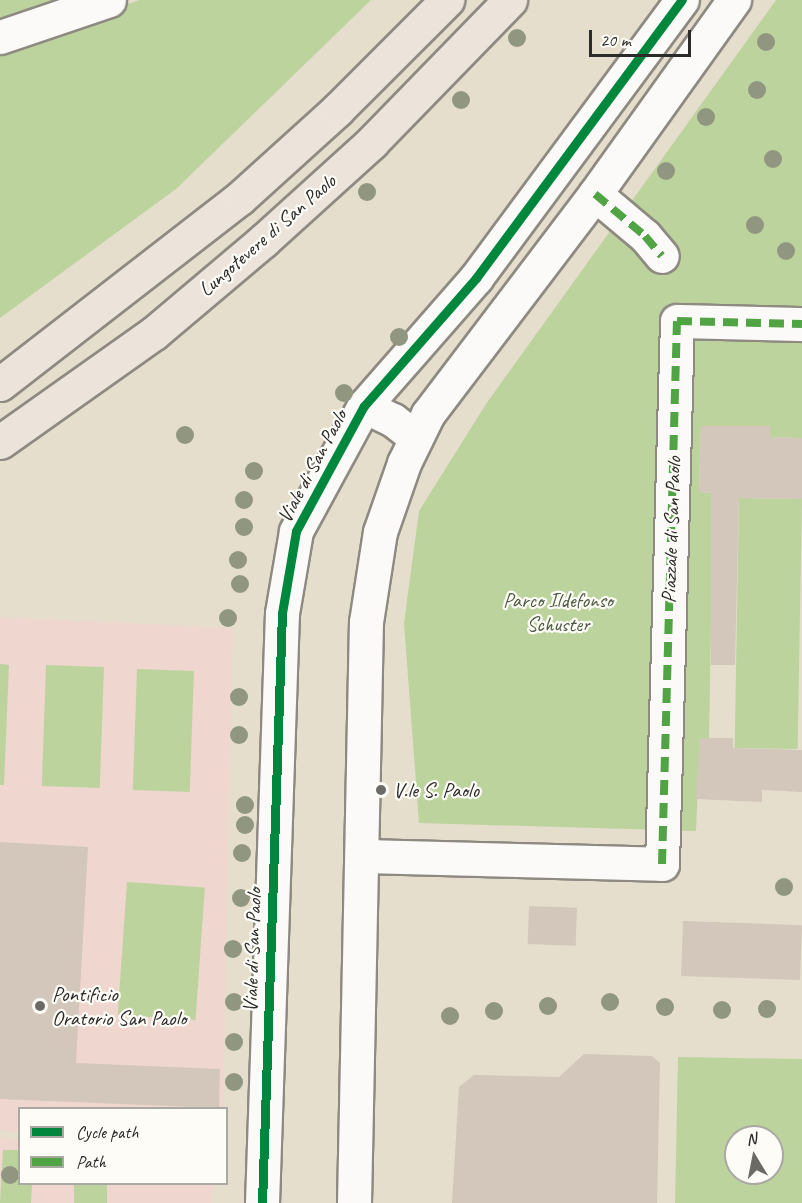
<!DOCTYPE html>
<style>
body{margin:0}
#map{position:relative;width:802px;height:1203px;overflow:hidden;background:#e5decd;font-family:Caveat,sans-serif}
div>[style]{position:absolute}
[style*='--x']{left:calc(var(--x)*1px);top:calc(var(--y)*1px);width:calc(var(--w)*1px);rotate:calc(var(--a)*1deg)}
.built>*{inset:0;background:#efd6cf}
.green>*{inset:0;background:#bdd39e;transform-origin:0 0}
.building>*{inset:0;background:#d3c6bb;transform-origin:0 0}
.roads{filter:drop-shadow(2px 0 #8e8a82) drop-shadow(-2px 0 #8e8a82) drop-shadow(0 2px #8e8a82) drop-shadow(0 -2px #8e8a82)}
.minor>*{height:33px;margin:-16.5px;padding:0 16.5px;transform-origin:16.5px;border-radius:16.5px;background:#fbfaf8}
.major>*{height:33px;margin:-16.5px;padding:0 16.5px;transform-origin:16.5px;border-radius:16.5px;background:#ece4db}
.quiet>*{height:8px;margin-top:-4px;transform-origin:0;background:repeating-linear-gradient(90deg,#51a443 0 15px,transparent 0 23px)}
.cycleway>*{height:9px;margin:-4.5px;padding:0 4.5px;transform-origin:4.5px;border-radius:4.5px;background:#00873e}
.trees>*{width:18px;height:18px;margin:-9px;border-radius:50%;background:#919681}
.dots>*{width:16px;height:16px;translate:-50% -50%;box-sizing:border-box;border:3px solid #fdfcf7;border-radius:50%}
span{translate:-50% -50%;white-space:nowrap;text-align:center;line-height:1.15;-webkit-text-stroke:4.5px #fdfcf7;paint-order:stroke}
.street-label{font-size:21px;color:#2b2b2b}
.park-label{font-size:21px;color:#4d5b42}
.poi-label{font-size:21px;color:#2b2b2b}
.left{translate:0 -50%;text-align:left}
.legend{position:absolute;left:18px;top:1107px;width:210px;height:78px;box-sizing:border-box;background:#fdfcf7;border:2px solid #a9a8a5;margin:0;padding:8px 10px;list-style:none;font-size:18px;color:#2b2b2b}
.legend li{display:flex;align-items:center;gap:12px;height:30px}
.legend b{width:30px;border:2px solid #a9a8a5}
.north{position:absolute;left:724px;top:1125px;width:60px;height:60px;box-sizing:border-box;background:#fdfcf7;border:2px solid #a9a8a5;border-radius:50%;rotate:350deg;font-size:16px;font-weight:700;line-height:24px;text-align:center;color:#2b2b2b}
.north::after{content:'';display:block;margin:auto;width:21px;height:27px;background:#6c6a64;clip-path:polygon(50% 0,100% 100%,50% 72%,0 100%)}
.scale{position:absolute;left:589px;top:30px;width:102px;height:27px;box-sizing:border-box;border:3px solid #2b2b2b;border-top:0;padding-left:8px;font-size:18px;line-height:21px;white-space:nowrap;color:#2b2b2b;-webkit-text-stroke:4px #fdfcf7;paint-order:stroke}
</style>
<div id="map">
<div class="built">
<div style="clip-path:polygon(0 617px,233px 628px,223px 1108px,20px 1108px,19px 1132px,0 1131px)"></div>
<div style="clip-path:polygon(0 1138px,19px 1139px,20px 1184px,213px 1184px,212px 1203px,0 1203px)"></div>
</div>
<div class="green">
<div style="clip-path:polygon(0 0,83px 0,0 30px)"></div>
<div style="clip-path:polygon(140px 0,371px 0,176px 189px,0 318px,0 46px)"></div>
<div style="clip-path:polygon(776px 0,802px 0,802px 438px,770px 437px,770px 426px,701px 426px,699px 492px,711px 493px,711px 627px,709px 738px,700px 738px,696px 831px,419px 823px,404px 623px,419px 511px,486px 404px)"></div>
<div style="left:739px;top:498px;width:63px;height:250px;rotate:1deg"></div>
<div style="clip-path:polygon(0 664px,9px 665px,4px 785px,0 785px)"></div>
<div style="left:46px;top:665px;width:58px;height:121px;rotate:2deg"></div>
<div style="left:137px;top:669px;width:57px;height:121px;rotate:2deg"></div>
<div style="left:127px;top:882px;width:78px;height:133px;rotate:4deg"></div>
<div style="clip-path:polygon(evenodd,678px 1057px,802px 1059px,802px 1203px,675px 1203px,678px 1057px,736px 1137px,772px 1137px,772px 1173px,736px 1173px,736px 1137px)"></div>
<div style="clip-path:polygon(3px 1150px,19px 1150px,20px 1184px,32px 1184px,31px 1203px,0 1203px)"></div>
<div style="left:74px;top:1184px;width:33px;height:19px"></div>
</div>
<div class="building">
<div style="clip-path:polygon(701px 426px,770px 426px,770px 437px,802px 438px,802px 499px,739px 498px,735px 665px,711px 665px,711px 493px,699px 492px)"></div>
<div style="clip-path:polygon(700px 738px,733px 738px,733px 748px,802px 750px,802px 792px,762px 790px,762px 802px,696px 799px)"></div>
<div style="clip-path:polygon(0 842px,88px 847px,76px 1063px,220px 1069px,219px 1108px,0 1099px)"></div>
<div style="left:529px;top:906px;width:48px;height:38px;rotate:2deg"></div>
<div style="left:683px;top:921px;width:119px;height:55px;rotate:2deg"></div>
<div style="clip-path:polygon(584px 1054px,652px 1056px,660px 1063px,657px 1203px,452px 1203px,459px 1087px,474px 1075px,559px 1077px)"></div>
</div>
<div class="roads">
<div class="minor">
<div style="--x:0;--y:37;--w:115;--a:-18.7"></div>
<div style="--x:595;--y:194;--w:65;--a:40"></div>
<div style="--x:645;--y:236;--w:26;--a:50"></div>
<div style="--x:364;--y:406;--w:32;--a:26"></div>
<div style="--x:393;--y:420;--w:29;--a:38"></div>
<div style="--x:362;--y:856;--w:300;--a:1.5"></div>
<div style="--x:662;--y:864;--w:543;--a:-88.42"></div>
<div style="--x:677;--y:321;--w:125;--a:1.4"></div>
<div style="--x:262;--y:1203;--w:590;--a:-88.06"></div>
<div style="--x:282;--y:613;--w:83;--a:-80.3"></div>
<div style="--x:296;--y:531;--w:142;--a:-61.5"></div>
<div style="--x:364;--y:406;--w:170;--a:-48.8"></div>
<div style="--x:476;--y:278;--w:346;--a:-53.5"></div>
<div style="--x:354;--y:1203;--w:581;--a:-88.82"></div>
<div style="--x:366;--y:622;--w:91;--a:-81.2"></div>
<div style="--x:380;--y:532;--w:73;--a:-70.8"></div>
<div style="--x:404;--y:463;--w:55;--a:-63.9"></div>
<div style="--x:428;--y:414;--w:276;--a:-52.8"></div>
<div style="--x:595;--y:194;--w:239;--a:-54.4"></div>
</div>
<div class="major">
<div style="--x:0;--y:384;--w:304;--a:-37.8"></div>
<div style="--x:240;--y:198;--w:131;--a:-42.2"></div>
<div style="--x:337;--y:110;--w:156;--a:-45"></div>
<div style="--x:0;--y:442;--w:189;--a:-35.3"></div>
<div style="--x:154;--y:333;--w:143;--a:-40.2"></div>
<div style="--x:263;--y:241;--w:147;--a:-42.2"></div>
<div style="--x:372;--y:142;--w:198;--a:-45.8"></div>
</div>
</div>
<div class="quiet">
<div style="--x:595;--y:194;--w:65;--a:40"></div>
<div style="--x:645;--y:236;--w:26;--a:50"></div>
<div style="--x:662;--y:864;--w:543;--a:-88.42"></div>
<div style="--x:677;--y:321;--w:125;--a:1.4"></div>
</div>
<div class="cycleway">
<div style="--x:262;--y:1203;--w:590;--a:-88.06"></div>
<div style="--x:282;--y:613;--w:83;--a:-80.3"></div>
<div style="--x:296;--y:531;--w:142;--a:-61.5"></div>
<div style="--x:364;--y:406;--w:170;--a:-48.8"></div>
<div style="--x:476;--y:278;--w:346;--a:-53.5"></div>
</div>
<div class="trees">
<div style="left:517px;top:38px"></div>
<div style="left:766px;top:42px"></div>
<div style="left:757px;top:90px"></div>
<div style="left:461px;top:100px"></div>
<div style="left:706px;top:117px"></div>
<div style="left:773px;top:159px"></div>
<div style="left:666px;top:171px"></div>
<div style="left:367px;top:192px"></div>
<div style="left:755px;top:225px"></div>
<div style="left:786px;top:251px"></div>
<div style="left:399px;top:337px"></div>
<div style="left:344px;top:393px"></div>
<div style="left:185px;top:435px"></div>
<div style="left:254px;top:471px"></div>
<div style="left:244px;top:500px"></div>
<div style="left:244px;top:527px"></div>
<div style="left:238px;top:560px"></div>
<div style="left:240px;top:584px"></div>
<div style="left:228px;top:618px"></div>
<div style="left:239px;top:697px"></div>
<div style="left:239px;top:735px"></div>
<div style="left:245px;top:805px"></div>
<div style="left:245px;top:825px"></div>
<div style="left:242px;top:853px"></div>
<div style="left:784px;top:887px"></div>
<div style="left:241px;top:898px"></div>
<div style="left:233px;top:949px"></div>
<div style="left:234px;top:1002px"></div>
<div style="left:610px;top:1002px"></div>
<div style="left:548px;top:1006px"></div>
<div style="left:665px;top:1007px"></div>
<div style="left:767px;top:1009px"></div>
<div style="left:722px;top:1010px"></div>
<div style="left:494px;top:1011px"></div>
<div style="left:450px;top:1016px"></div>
<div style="left:234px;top:1042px"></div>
<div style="left:234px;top:1082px"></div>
<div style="left:10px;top:1175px"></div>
</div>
<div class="dots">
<div style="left:381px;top:790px;background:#6c6a64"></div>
<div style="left:40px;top:1006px;background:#6c6a64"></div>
</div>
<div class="street-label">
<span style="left:267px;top:235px;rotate:-41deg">Lungotevere di San Paolo</span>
<span style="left:312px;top:466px;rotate:-62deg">Viale di San Paolo</span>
<span style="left:671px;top:530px;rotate:-88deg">Piazzale di San Paolo</span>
<span style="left:252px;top:950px;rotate:-88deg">Viale di San Paolo</span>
</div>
<div class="park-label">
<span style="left:558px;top:612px">Parco Ildefonso<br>Schuster</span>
</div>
<div class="poi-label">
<span class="left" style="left:393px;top:790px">V.le S. Paolo</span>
<span class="left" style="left:52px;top:1006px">Pontificio<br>Oratorio San Paolo</span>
</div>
<ul class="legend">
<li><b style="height:8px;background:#00873e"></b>Cycle path</li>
<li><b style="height:8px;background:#51a443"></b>Path</li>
</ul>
<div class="north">N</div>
<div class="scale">20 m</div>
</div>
